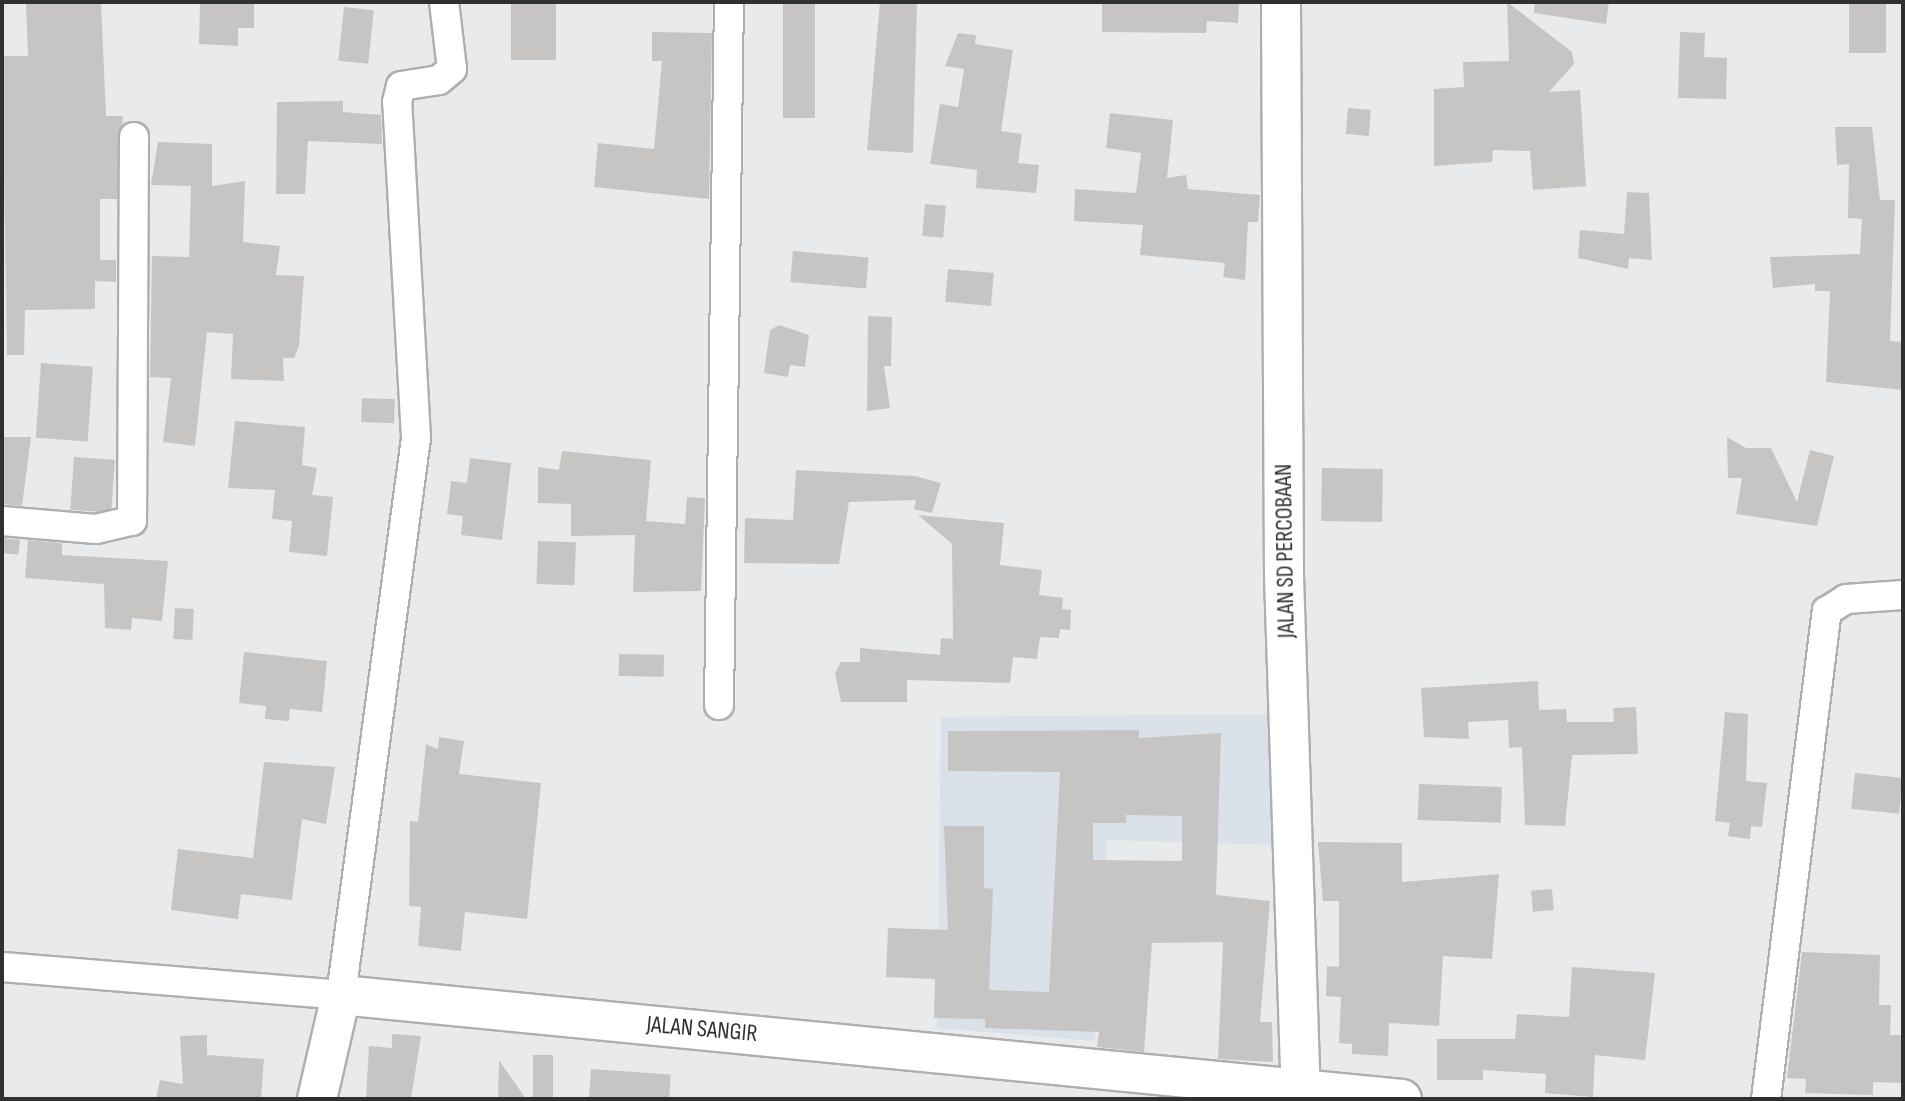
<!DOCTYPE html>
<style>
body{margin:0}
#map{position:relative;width:1905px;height:1101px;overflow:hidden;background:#e9eaec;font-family:"Sofia Sans Condensed",sans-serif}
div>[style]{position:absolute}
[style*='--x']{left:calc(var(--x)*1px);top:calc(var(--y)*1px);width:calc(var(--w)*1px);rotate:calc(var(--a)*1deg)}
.built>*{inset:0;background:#dae1e9}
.building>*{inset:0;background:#c7c5c4;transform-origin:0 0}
.roads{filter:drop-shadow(2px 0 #adafb0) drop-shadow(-2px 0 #adafb0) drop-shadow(0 2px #adafb0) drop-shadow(0 -2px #adafb0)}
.street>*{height:28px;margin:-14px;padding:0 14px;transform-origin:14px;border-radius:14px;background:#fff}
.secondary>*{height:38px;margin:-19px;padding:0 19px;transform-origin:19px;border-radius:19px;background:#fff}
span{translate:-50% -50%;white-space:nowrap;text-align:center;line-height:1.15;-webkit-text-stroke:7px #fff;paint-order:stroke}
.street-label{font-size:24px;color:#2f3030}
.frame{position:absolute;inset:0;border:4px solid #2f3030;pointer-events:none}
</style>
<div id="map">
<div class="built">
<div style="clip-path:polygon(1275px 714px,1280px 845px,1107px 840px,1095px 1041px,937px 1028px,941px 717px)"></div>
</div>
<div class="building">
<div style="clip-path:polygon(26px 2px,101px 2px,106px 116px,123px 116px,117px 199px,100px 199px,100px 260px,116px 260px,116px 282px,95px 281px,95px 309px,25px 310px,24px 355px,7px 355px,2px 56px,28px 56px)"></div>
<div style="clip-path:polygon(200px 2px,254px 2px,254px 28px,238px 28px,238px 46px,199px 44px)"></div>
<div style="left:511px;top:2px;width:45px;height:58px"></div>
<div style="left:783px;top:2px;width:32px;height:116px"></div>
<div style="clip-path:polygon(880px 2px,917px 2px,913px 153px,867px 150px)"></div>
<div style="clip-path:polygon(1102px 2px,1239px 2px,1238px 23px,1207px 21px,1206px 33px,1102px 32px)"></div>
<div style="clip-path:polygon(1507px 2px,1572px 52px,1574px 64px,1549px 92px,1580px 90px,1586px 186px,1533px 190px,1530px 151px,1493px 150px,1492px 162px,1434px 166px,1434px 89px,1464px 87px,1463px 62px,1509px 61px)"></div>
<div style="clip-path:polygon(1535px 2px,1609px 2px,1606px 24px,1534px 13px)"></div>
<div style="left:1849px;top:2px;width:37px;height:51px"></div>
<div style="left:344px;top:7px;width:30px;height:54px;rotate:6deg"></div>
<div style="clip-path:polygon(652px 32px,712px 33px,709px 199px,594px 187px,598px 143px,654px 149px,662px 61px,652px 61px)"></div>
<div style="clip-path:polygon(1680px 32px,1705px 33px,1704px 57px,1727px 58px,1726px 99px,1678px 98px)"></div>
<div style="clip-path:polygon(958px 33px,976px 35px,975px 44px,1013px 50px,1001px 131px,1022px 134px,1018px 163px,1039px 165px,1036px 193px,976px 188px,977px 170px,930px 164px,940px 104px,958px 107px,964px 69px,945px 66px)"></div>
<div style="clip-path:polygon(343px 101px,343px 112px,381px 115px,382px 144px,308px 141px,305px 194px,276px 194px,277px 102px)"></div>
<div style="left:1348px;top:108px;width:23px;height:26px;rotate:5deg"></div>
<div style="clip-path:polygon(1110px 113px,1173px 120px,1167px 178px,1186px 175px,1188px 189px,1260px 195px,1258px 222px,1248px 222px,1245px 280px,1223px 277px,1225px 263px,1140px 255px,1143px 225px,1074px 221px,1075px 189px,1136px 193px,1141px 153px,1106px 148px)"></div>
<div style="clip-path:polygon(1835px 127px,1872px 127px,1880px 200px,1895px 200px,1890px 341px,1903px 342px,1903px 390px,1826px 382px,1830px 291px,1815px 291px,1815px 284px,1773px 288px,1770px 257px,1860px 254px,1862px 219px,1848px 218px,1849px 164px,1837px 165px)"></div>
<div style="clip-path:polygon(158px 142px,212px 144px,212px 186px,245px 181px,243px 242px,280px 246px,276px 275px,304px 276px,299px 346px,294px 358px,283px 358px,284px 381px,231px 379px,233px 334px,207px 332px,195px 446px,163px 442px,171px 378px,150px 377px,152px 256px,189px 257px,191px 186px,151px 185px)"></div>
<div style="clip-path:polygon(1627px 192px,1649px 193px,1652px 260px,1629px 258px,1628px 269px,1578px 258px,1580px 230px,1624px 234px)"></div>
<div style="left:925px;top:204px;width:21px;height:32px;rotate:5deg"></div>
<div style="left:793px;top:251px;width:76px;height:31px;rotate:5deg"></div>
<div style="left:948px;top:269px;width:46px;height:33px;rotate:5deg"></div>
<div style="clip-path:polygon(868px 316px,892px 317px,891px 366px,884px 366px,890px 408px,867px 411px)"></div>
<div style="clip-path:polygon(779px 325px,809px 335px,805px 367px,790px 365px,788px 377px,764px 373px,770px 330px)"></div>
<div style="left:41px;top:363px;width:52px;height:75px;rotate:4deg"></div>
<div style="left:362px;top:398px;width:33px;height:24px;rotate:2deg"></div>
<div style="clip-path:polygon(235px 421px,305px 427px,302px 465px,317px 468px,312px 495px,333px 497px,327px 556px,289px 552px,292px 521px,272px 519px,275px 490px,228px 488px)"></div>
<div style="clip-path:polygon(2px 437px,31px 437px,22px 506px,2px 504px)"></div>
<div style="clip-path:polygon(1727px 437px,1746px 448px,1771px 448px,1797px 502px,1810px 450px,1834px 456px,1817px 526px,1736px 514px,1742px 478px,1728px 478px)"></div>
<div style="clip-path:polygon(562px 451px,651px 460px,646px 521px,685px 524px,687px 497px,705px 498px,701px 591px,633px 592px,635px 535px,571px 536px,571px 504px,538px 503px,538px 467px,559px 470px)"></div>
<div style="left:74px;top:457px;width:41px;height:53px;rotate:4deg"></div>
<div style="clip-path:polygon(470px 458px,511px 463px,502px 540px,461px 535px,463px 516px,447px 514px,451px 481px,467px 483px)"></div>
<div style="left:1322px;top:468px;width:61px;height:53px;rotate:1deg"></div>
<div style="clip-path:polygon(796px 470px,915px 476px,941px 483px,932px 513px,914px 509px,916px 500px,849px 502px,839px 564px,744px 563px,745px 518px,793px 520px)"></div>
<div style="clip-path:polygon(918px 515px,1004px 523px,1000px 565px,1042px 570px,1039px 595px,1063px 598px,1062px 609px,1071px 610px,1070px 630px,1060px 629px,1059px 638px,1040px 637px,1037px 659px,1013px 657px,1010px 683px,907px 680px,907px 702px,841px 702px,835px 673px,841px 662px,860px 662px,860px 648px,940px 655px,941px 638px,953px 639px,952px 544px)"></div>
<div style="left:2px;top:538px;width:18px;height:15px;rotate:6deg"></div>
<div style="clip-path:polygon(28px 540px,62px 543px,62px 555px,168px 561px,162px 621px,132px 618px,131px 630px,105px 628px,104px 584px,25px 578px)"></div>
<div style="left:538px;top:541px;width:38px;height:43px;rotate:2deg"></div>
<div style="left:175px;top:608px;width:19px;height:31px;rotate:3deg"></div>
<div style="clip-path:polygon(244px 652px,327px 661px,322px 712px,290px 709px,289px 721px,265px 719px,266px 706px,239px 703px)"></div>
<div style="left:619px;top:654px;width:45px;height:22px;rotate:1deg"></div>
<div style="clip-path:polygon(1538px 681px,1539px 710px,1566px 709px,1567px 722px,1614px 722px,1613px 708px,1636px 707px,1638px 754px,1572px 755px,1565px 826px,1525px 825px,1522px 747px,1509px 748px,1508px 720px,1468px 722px,1469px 739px,1424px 737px,1421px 688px)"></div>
<div style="clip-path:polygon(1725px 712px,1748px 714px,1746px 781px,1767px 783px,1762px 827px,1751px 826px,1750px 839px,1728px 836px,1730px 823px,1715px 821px)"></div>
<div style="clip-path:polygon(evenodd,1139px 730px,1139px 738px,1221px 733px,1216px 895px,1270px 901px,1260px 1022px,1272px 1022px,1273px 1062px,1218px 1059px,1223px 942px,1152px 943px,1144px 1052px,1097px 1047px,1099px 1032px,985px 1028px,985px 1019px,934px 1018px,935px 979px,886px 977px,888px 928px,948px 930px,944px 826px,984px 826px,984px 888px,993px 889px,989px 990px,1049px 992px,1060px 772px,948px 771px,948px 731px,1139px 730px,1126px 815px,1182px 816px,1182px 861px,1093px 860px,1093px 823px,1126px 823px,1126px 815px)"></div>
<div style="clip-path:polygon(439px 737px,464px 741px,459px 774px,541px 783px,527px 919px,465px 912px,461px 951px,418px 946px,421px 907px,409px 906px,410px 821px,418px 822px,426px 744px,438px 749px)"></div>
<div style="clip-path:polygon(264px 762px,335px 767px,326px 824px,302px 819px,292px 900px,241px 894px,238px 919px,171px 910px,178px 849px,253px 858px)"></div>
<div style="left:1855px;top:773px;width:48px;height:36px;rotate:6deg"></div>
<div style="left:1419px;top:784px;width:83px;height:36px;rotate:2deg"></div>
<div style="clip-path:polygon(1318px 842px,1402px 843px,1402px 882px,1499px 874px,1492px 959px,1443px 956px,1439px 1026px,1389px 1023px,1388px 1056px,1352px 1054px,1352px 1044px,1339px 1043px,1341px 997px,1326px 996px,1327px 966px,1339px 967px,1339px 901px,1323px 901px)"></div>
<div style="left:1552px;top:889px;width:21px;height:21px;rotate:85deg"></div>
<div style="clip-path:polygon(1802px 952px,1880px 955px,1879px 1005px,1891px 1005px,1890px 1035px,1903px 1035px,1903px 1083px,1873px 1082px,1873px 1095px,1805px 1093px,1806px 1079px,1787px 1078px)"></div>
<div style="clip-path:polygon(1572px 967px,1655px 973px,1645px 1060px,1595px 1055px,1593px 1097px,1545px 1093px,1546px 1074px,1483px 1070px,1483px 1080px,1437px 1080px,1437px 1039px,1515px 1039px,1517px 1014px,1569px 1017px)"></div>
<div style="clip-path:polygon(392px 1034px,421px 1036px,411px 1099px,366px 1099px,369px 1046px,392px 1048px)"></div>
<div style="clip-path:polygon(207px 1035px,207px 1055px,264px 1059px,261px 1099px,156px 1099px,160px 1080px,183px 1084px,180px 1036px)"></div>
<div style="left:533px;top:1055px;width:20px;height:44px"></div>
<div style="clip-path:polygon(499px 1060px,526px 1099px,498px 1099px)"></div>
<div style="left:591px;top:1069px;width:80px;height:28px;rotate:4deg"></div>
</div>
<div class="roads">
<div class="street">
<div style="--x:2;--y:521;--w:94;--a:4.9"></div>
<div style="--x:96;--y:529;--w:37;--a:-13"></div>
<div style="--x:132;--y:521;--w:384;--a:-89.7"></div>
<div style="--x:719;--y:705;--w:703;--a:-89.19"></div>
<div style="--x:2;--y:967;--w:340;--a:4.7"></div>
<div style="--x:341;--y:995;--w:562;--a:-82.33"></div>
<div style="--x:416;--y:438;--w:337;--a:-93.2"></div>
<div style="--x:397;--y:102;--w:16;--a:-76"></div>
<div style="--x:401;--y:86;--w:38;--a:-9"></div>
<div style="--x:439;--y:80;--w:17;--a:-40"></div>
<div style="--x:452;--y:69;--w:67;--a:-96.8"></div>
<div style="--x:1766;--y:1099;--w:492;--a:-82.9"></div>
<div style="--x:1827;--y:611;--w:22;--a:-32"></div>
<div style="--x:1846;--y:599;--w:57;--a:-4"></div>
</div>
<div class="secondary">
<div style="--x:1281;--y:2;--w:574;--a:89.7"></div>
<div style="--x:1284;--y:576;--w:523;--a:88.14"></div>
<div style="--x:317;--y:1099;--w:107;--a:-77"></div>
<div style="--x:341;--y:995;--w:1066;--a:5.6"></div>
</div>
</div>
<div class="street-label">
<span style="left:1285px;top:551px;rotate:-91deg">JALAN SD PERCOBAAN</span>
<span style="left:702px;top:1029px;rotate:5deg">JALAN SANGIR</span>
</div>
<div class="frame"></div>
</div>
